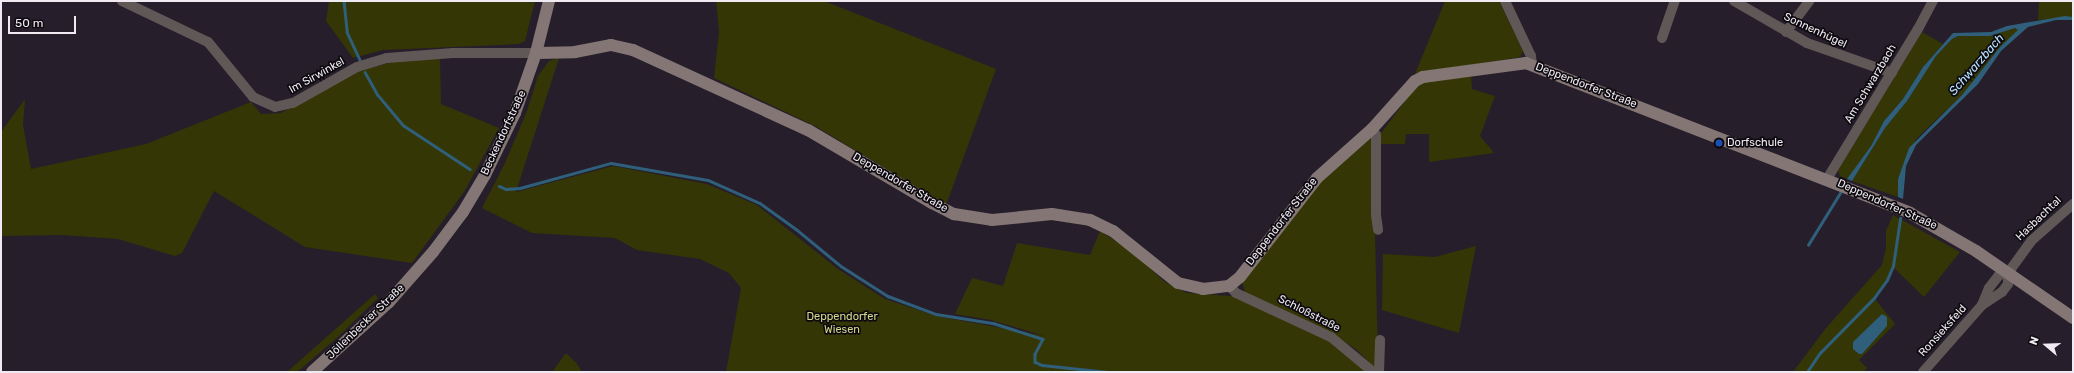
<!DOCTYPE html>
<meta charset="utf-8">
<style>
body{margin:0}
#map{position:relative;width:2074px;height:373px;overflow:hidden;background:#261e2a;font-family:Rubik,sans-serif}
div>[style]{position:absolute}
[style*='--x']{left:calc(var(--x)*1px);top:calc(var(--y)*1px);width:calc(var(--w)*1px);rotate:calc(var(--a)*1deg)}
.green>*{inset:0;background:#343605}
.water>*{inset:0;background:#2f5f7a}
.stream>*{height:2.5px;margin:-1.25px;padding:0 1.25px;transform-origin:1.25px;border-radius:1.25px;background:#2f5f7a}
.street>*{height:10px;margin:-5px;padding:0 5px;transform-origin:5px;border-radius:5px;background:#605857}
.secondary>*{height:12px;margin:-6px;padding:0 6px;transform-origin:6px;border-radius:6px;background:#847675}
.dots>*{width:11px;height:11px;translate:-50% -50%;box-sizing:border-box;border:2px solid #0d0a0f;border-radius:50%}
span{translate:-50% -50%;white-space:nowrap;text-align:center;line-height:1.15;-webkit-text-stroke:3.5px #0d0a0f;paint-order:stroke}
.street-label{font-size:11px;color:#f0eaf2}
.poi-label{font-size:11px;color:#f0eaf2}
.left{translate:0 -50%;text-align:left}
.park-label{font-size:11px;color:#d4d98d}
.water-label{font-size:12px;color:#b8e4ff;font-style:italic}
.frame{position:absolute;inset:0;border:2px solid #f0eaf2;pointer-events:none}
.north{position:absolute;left:2026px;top:325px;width:40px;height:40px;-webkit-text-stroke:3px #0d0a0f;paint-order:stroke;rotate:289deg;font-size:11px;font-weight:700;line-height:16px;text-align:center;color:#f0eaf2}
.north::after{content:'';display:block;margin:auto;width:14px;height:18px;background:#f0eaf2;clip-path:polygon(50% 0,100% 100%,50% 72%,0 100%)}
.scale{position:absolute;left:8px;top:16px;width:68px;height:18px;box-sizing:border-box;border:2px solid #f0eaf2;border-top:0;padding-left:5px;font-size:12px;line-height:14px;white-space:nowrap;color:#f0eaf2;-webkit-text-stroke:3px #0d0a0f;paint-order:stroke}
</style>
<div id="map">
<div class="green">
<div style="clip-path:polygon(329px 1px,535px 1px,525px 41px,519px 44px,383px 50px,353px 58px,326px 21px)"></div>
<div style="clip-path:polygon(716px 1px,824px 1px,996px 69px,946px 205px,815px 126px,714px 78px,719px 31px)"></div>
<div style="clip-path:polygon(1445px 1px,1499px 1px,1523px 51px,1520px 57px,1415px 74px)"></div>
<div style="clip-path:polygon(2039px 1px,2073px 1px,2073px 17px,2038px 20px)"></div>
<div style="clip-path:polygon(2015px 28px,2019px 30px,2000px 47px,1962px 95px,1916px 139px,1898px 179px,1898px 197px,1852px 181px,1885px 128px,1907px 101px,1936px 56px,1952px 39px,1958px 36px,1990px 36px)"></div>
<div style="clip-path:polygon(1922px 32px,1943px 44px,1923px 67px,1903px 99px,1884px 121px,1871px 146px,1849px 177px,1847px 179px,1840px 176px,1838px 170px)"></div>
<div style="clip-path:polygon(440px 58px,441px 104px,499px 128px,464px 192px,412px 263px,305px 247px,214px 191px,182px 253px,175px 256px,118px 239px,63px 235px,1px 236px,1px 132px,25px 99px,23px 125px,31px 169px,146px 144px,251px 102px,261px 114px,281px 113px,350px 74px,366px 69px,393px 62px)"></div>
<div style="clip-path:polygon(559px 58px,516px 192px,613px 166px,707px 184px,757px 205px,838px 269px,885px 299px,936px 316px,1045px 336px,991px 320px,955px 314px,972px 278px,1003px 286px,1017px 243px,1090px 255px,1100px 231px,1131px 251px,1165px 282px,1187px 293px,1231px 296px,1296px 323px,1328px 340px,1367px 372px,726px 372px,741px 288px,729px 273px,700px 259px,637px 250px,615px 238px,532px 233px,482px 208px,505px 163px,527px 111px,538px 76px,549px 61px)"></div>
<div style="clip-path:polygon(1471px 74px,1472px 89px,1495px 96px,1480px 136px,1494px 153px,1429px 162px,1429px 134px,1406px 134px,1405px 144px,1380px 144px,1381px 133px,1418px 84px,1429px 80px)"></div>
<div style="clip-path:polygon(1369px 136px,1372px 138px,1375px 233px,1378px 361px,1374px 367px,1357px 350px,1333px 334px,1245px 292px,1242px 282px,1316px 184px)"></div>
<div style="clip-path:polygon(1893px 215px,1960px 252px,1924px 297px,1894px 268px,1875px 299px,1895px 324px,1859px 360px,1867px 368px,1864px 372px,1793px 372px,1826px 328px,1882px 265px,1886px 248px,1886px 231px)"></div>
<div style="clip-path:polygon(1476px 246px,1459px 333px,1382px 310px,1383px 254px,1435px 257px)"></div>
<div style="clip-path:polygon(375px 294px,378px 298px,338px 337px,297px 372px,287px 372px)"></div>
<div style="clip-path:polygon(566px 353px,577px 364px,582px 372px,552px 372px)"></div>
</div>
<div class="water">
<div style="clip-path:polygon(2065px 16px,2073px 17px,2073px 20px,2056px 20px,2028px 27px,2001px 51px,1978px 84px,1916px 145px,1906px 166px,1903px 199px,1898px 197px,1898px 179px,1909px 148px,1962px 95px,2000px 47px,2018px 30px,2015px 28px,1990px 36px,1958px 36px,1952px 39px,1936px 56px,1907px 101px,1885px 128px,1852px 181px,1847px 179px,1871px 146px,1884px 121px,1903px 99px,1923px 67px,1953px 33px,1991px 32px,2007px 26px)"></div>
<div style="clip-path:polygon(1882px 314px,1887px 317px,1887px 326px,1862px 354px,1859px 354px,1853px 349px,1853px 342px)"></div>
</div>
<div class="stream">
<div style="--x:344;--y:1;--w:31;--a:84"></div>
<div style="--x:347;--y:32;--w:31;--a:65"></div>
<div style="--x:365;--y:72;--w:26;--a:61"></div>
<div style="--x:378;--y:95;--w:39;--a:50"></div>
<div style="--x:403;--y:125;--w:80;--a:33.3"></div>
<div style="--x:499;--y:186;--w:8;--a:23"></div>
<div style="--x:506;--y:189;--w:14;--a:-4"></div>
<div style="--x:520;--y:188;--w:94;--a:-15.4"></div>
<div style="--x:611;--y:163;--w:98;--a:9.9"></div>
<div style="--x:708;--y:180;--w:57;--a:23.9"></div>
<div style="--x:760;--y:203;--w:44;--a:35.8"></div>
<div style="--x:796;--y:229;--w:58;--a:39.4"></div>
<div style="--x:841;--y:266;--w:56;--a:32.6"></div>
<div style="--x:888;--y:296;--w:51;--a:20.6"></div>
<div style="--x:936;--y:314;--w:58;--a:9"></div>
<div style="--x:993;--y:323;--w:52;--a:17.7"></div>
<div style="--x:1043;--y:339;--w:17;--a:118"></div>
<div style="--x:1035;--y:354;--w:8;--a:90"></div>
<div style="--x:1035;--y:362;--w:8;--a:23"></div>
<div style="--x:1042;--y:365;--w:66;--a:6.1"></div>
<div style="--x:1808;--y:245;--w:61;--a:-58.4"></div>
<div style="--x:1807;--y:372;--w:23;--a:-56"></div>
<div style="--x:1820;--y:353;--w:77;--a:-45.5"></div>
<div style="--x:1874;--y:298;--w:22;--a:-54"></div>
<div style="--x:1887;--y:280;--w:15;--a:-67"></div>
<div style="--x:1893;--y:266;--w:48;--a:-81.5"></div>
</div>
<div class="street">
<div style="--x:122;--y:1;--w:95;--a:25.5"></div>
<div style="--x:208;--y:42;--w:71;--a:50.7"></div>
<div style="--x:253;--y:97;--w:24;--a:24"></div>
<div style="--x:275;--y:107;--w:18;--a:-13"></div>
<div style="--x:293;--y:103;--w:73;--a:-29.4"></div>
<div style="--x:357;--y:67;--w:31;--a:-17"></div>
<div style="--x:387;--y:58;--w:66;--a:-4.3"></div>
<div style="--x:453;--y:53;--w:83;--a:0"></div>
<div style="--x:1505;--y:1;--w:61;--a:64.7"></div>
<div style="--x:1531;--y:56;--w:9;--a:84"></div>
<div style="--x:1734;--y:1;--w:84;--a:29.9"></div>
<div style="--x:1807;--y:43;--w:90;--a:19.4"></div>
<div style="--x:1786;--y:32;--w:39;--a:-53"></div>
<div style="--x:1662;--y:38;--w:39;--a:-71"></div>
<div style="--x:1372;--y:129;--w:7;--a:56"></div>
<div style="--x:1376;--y:135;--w:80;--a:90"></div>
<div style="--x:1376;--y:215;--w:15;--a:82"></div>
<div style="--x:1827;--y:179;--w:175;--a:-58.8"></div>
<div style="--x:1918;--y:29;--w:32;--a:-62"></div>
<div style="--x:2008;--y:273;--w:39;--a:-54"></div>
<div style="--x:2031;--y:241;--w:56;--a:-41.4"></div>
<div style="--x:1229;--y:286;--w:10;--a:45"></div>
<div style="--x:1236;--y:293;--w:105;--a:24.9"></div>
<div style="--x:1331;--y:337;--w:55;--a:39.8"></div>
<div style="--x:1982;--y:305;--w:18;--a:-68"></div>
<div style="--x:1989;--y:288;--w:16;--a:-52"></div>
<div style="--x:1999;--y:275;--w:9;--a:-13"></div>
<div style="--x:1379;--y:372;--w:32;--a:-88"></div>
<div style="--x:1923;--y:372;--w:89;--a:-48.6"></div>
<div style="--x:1982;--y:305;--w:24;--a:-33"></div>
<div style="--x:2002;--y:292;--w:10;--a:-53"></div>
<div style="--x:2008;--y:284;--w:11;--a:-90"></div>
</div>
<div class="secondary">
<div style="--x:536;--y:53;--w:39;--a:-1"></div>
<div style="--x:575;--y:52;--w:37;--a:-11"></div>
<div style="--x:611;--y:45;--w:23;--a:13"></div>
<div style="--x:633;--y:50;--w:192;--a:24.6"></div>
<div style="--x:808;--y:130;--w:144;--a:30.5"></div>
<div style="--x:932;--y:203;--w:25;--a:27"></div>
<div style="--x:954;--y:214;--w:38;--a:9"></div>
<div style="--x:992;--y:220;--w:60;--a:-5.7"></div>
<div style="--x:1052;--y:214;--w:38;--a:9"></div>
<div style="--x:1090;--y:220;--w:25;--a:26"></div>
<div style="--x:1113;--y:231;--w:83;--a:38.7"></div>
<div style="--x:1178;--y:283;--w:26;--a:13"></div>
<div style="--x:1203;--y:289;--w:26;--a:-7"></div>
<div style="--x:1229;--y:286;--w:14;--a:-39"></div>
<div style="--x:1240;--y:277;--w:125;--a:-52.1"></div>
<div style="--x:1317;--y:178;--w:74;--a:-41.7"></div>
<div style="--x:1372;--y:129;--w:64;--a:-48.1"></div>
<div style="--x:1415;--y:81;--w:9;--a:-27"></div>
<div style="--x:1423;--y:77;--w:104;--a:-7.7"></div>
<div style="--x:1526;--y:63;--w:412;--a:21.3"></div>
<div style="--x:1910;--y:213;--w:76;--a:29.9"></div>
<div style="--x:1976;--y:251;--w:118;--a:34.6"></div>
<div style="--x:312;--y:372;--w:104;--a:-42.3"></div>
<div style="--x:389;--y:302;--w:67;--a:-48.7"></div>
<div style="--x:433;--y:252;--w:50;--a:-53.1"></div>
<div style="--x:463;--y:212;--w:43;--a:-59.3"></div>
<div style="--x:485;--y:175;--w:69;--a:-64.2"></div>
<div style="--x:515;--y:113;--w:64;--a:-70.7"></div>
<div style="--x:536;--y:53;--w:54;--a:-76"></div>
</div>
<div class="dots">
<div style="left:1719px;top:143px;background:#1a4fb4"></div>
</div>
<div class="street-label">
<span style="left:1815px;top:31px;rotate:25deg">Sonnenhügel</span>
<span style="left:317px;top:76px;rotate:-29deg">Im Sirwinkel</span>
<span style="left:1871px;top:84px;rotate:-59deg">Am Schwarzbach</span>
<span style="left:1586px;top:86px;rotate:21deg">Deppendorfer Straße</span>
<span style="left:504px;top:133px;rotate:-65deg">Beckendorfstraße</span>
<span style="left:900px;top:183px;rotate:30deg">Deppendorfer Straße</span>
<span style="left:1887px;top:205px;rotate:24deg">Deppendorfer Straße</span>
<span style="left:2039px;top:219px;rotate:-44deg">Hasbachtal</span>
<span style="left:1282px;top:222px;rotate:-52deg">Deppendorfer Straße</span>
<span style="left:1309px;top:314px;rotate:27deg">Schloßstraße</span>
<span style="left:366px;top:322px;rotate:-44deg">Jöllenbecker Straße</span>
<span style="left:1943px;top:331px;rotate:-48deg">Ronsieksfeld</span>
</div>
<div class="poi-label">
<span class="left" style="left:1727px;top:143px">Dorfschule</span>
</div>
<div class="park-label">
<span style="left:842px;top:324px">Deppendorfer<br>Wiesen</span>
</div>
<div class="water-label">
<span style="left:1977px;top:65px;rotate:-49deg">Schwarzbach</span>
</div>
<div class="frame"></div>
<div class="north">N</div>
<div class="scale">50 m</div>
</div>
